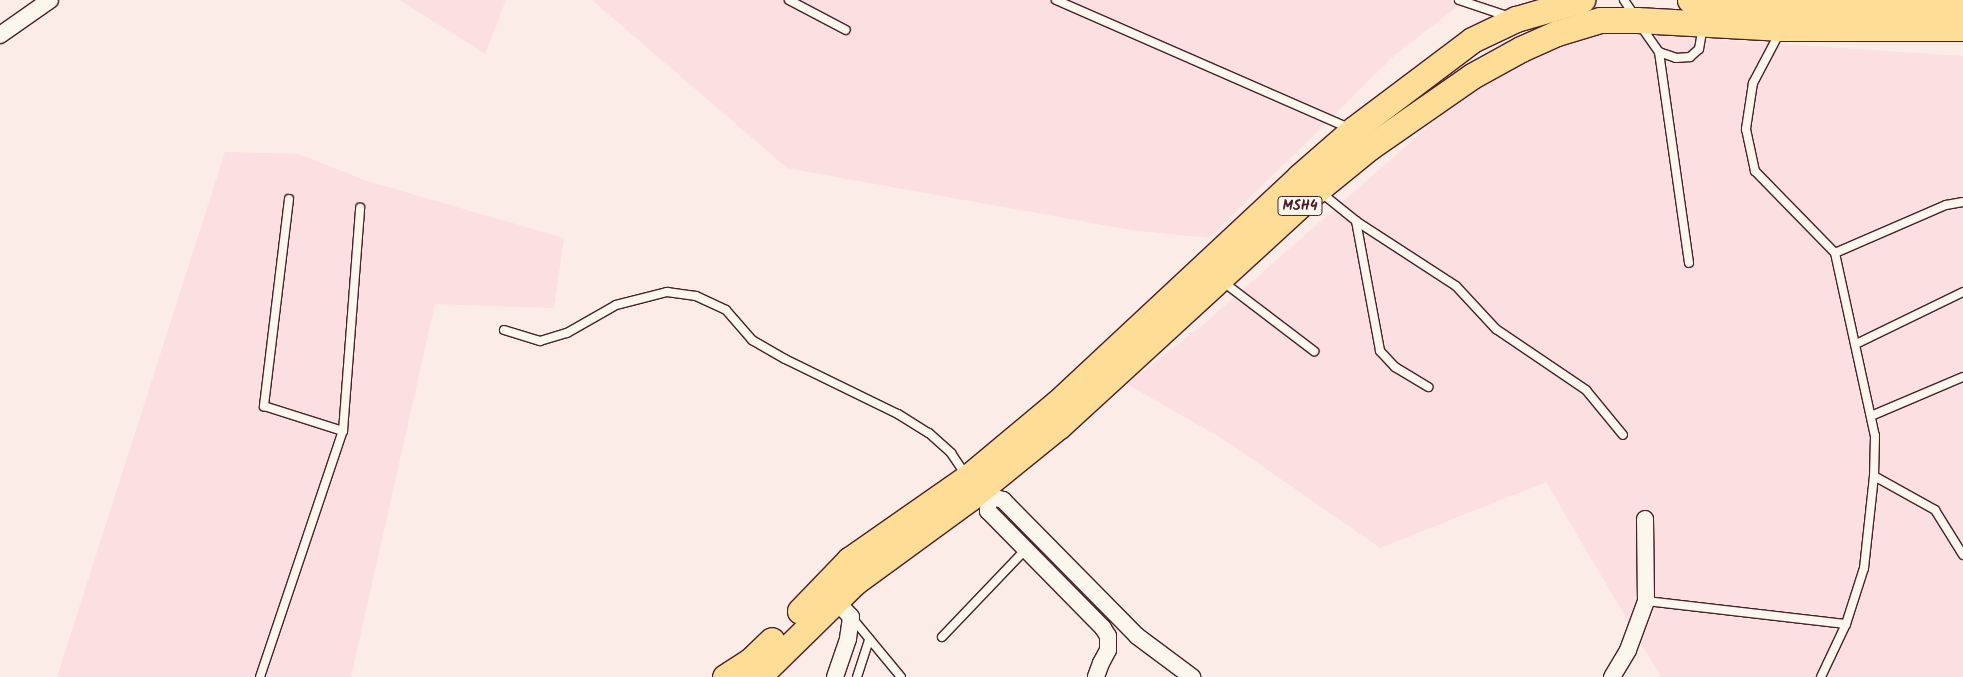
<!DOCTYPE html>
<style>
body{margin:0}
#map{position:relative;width:1963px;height:677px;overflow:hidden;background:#fbece7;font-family:Kalam,sans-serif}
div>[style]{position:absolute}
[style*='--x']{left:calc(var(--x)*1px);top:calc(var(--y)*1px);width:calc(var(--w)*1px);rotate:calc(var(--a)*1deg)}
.built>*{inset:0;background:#fbdfe1}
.roads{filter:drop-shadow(1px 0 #4a1f2b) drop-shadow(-1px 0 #4a1f2b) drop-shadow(0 1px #4a1f2b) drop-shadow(0 -1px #4a1f2b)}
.lane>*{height:8px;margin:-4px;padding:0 4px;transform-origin:4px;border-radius:4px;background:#fbf7ec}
.street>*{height:16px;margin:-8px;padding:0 8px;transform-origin:8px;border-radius:8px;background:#fbf7ec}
.primary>*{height:25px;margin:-12.5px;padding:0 12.5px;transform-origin:12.5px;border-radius:12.5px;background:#fedd96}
span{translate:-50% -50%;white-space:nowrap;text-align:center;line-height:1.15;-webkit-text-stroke:5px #fbf7ec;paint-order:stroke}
.shield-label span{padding:1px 4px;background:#fbf7ec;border:1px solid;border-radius:4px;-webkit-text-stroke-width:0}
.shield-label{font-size:14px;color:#4a1f2b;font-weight:700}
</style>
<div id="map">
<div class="built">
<div style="clip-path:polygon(400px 0,506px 0,485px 54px)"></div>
<div style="clip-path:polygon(592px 0,1466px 0,1396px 54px,1209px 238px,1131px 230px,787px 168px)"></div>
<div style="clip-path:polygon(1596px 32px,1963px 56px,1963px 677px,1661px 677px,1546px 482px,1380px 548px,1226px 441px,1127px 384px,1205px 323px,1480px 81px)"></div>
<div style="clip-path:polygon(225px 152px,299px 154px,367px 181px,564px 238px,554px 308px,435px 304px,351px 677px,57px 677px)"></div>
</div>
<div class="roads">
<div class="lane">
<div style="--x:789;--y:0;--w:64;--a:27.8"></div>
<div style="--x:1056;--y:0;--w:320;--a:23.6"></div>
<div style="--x:1459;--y:0;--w:51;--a:18.4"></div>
<div style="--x:1624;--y:0;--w:18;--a:56"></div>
<div style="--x:1640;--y:25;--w:33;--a:55"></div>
<div style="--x:1659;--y:52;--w:213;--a:81.9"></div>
<div style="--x:1780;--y:32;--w:58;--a:117.9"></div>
<div style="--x:1753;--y:83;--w:47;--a:98.7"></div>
<div style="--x:1746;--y:129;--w:43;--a:77.9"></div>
<div style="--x:1755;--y:171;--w:115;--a:45.7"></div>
<div style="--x:1835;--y:253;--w:187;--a:77.7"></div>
<div style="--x:1875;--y:436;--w:40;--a:91.4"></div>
<div style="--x:1874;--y:476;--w:93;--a:96.2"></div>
<div style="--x:1864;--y:568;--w:59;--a:107.8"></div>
<div style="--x:1846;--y:624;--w:59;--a:115.3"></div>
<div style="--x:1659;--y:52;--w:18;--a:19"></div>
<div style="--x:1676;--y:58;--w:14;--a:-4"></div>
<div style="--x:1690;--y:57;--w:12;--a:-42"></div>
<div style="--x:1699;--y:49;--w:23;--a:-80"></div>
<div style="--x:1319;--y:191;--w:48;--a:39"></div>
<div style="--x:1356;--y:221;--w:119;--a:33"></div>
<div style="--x:1456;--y:286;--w:59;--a:47.1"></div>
<div style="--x:1496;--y:329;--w:109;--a:34.1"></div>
<div style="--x:1586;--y:390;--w:58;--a:50.6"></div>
<div style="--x:289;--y:199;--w:209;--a:96.9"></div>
<div style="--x:264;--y:406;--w:83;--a:17.6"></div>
<div style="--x:1356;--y:221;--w:132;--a:79.5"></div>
<div style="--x:1380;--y:351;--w:22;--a:47"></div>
<div style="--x:1395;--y:367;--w:39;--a:31"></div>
<div style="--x:1835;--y:253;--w:121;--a:-23.4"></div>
<div style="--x:1946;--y:205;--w:17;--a:-10"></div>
<div style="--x:1222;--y:281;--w:116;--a:37.3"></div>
<div style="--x:504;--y:330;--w:38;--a:17"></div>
<div style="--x:540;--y:341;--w:28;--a:-17"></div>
<div style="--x:567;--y:333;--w:56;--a:-29.7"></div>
<div style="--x:616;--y:305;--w:53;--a:-14.3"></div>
<div style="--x:667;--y:292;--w:29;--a:8"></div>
<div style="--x:696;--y:296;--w:33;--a:25"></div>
<div style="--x:726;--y:310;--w:40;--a:49"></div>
<div style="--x:752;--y:340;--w:38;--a:30"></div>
<div style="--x:785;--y:359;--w:126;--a:26"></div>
<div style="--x:898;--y:414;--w:36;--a:32"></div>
<div style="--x:929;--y:433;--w:30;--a:42"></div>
<div style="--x:951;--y:453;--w:27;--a:56"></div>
<div style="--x:1856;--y:344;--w:119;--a:-25.9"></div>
<div style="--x:1871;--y:416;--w:100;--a:-23"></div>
<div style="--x:1874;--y:476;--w:70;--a:29.1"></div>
<div style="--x:1935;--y:510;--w:53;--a:58.1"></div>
<div style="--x:1646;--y:601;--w:201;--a:6.6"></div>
<div style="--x:853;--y:619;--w:75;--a:50.4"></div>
<div style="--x:942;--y:637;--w:122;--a:-46.3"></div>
<div style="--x:260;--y:677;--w:260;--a:-71.4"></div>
<div style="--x:343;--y:431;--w:224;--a:-85.6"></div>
<div style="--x:857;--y:677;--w:40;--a:-72"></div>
</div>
<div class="street">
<div style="--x:0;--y:35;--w:61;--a:-35"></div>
<div style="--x:975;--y:484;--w:18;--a:41"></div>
<div style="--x:989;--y:496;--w:15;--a:16"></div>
<div style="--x:1003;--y:500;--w:191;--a:45.4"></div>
<div style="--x:1137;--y:636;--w:69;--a:36.7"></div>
<div style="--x:989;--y:496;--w:15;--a:94"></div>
<div style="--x:988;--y:511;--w:164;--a:45.5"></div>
<div style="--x:1103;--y:628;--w:9;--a:58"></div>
<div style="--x:1108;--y:636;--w:14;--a:90"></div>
<div style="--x:1108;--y:650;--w:15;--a:118"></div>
<div style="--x:1101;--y:663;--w:15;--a:110"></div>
<div style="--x:830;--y:595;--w:30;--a:46"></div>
<div style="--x:851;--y:617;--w:22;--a:98"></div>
<div style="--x:848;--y:639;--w:40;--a:108.9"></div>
<div style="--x:1612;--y:677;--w:31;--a:-59"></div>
<div style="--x:1628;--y:650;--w:52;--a:-69.8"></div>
<div style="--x:1646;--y:601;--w:82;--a:-90.7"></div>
</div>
<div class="primary">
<div style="--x:1690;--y:0;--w:97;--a:6.5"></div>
<div style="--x:1786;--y:11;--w:177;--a:-0.6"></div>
<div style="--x:800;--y:611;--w:71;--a:-46.1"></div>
<div style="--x:849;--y:560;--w:145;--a:-34.9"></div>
<div style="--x:968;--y:477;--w:117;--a:-39.8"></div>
<div style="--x:1058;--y:402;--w:330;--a:-43"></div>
<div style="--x:1299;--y:177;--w:73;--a:-41.1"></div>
<div style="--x:1354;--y:129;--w:148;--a:-37"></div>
<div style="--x:1472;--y:40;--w:49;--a:-25.5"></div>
<div style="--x:1516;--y:19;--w:69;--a:-16.1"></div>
<div style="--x:725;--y:677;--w:30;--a:-33"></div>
<div style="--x:750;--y:661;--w:30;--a:-44"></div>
<div style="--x:758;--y:677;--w:136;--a:-44.4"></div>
<div style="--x:855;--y:582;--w:142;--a:-36.1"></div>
<div style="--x:970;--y:498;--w:114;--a:-39"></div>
<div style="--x:1059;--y:426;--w:350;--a:-42.5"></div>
<div style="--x:1317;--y:190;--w:68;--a:-39.1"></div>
<div style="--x:1370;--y:147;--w:124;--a:-34.8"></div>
<div style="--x:1472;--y:76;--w:56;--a:-28.9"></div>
<div style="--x:1521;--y:49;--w:39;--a:-24"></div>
<div style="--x:1557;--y:33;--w:45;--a:-16.8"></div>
<div style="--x:1600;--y:20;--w:37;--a:0"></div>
<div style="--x:1637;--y:20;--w:145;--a:3.2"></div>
<div style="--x:1782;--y:28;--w:181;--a:0"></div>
</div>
</div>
<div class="shield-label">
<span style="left:1300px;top:206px">MSH4</span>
</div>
</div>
